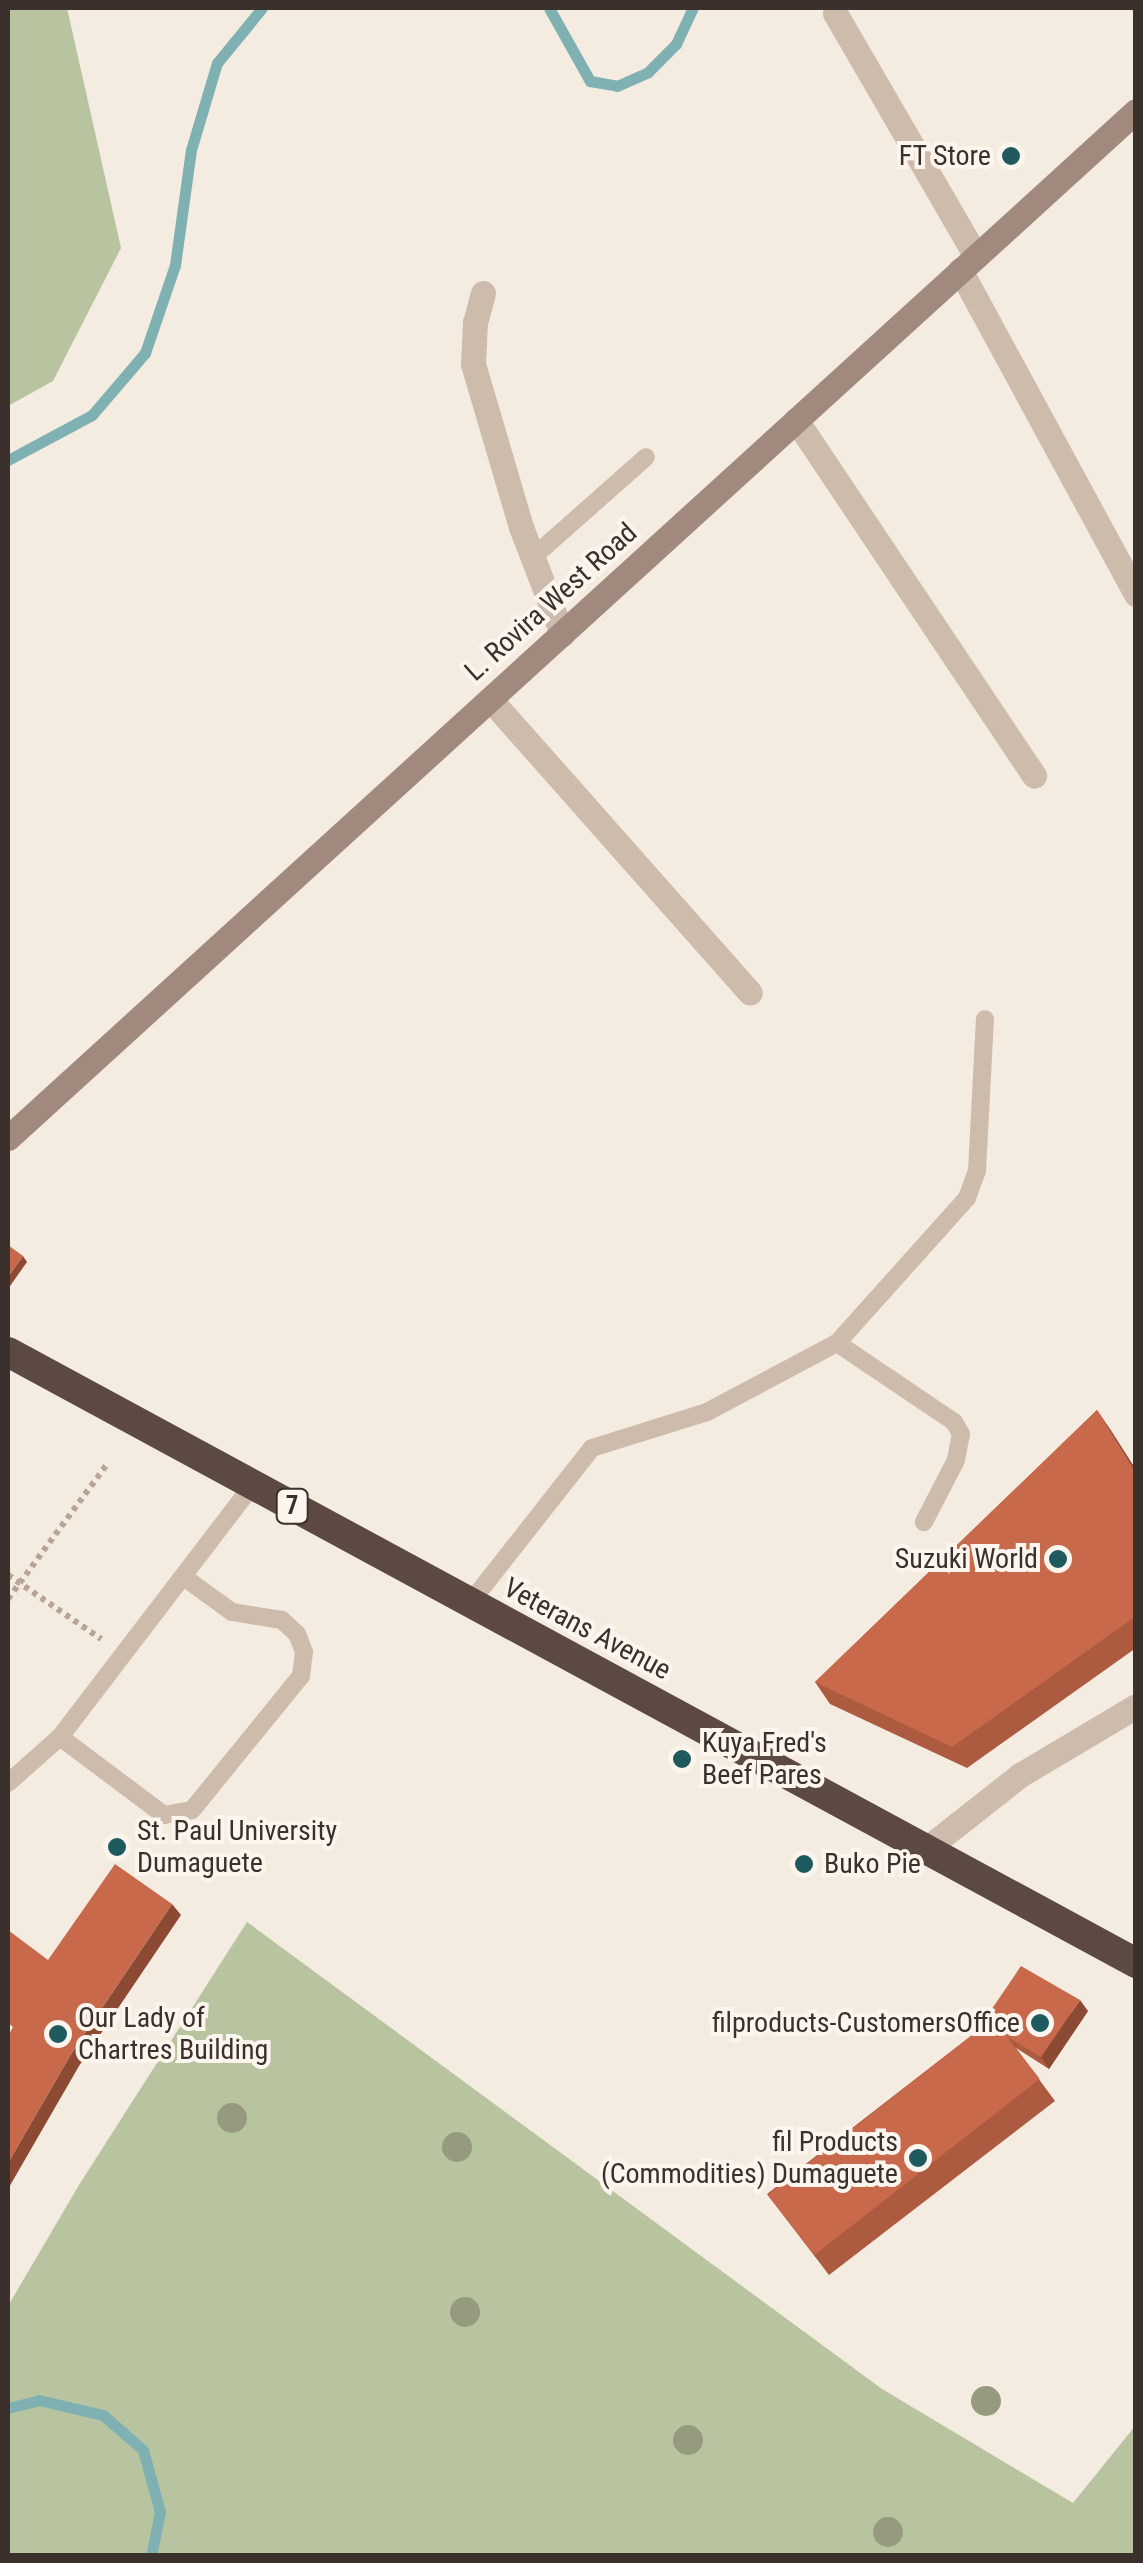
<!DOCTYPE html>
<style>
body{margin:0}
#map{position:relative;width:1143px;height:2563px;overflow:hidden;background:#f4ebe1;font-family:"Roboto Condensed",sans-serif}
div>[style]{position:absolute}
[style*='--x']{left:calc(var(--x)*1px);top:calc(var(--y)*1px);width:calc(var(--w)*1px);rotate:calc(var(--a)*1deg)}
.green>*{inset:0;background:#b8c4a0}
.stream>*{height:11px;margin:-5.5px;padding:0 5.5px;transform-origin:5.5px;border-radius:5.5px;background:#7fb0b2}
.path>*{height:6px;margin-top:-3px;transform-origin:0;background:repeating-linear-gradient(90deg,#b9a596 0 5px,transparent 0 10px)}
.lane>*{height:18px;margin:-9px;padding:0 9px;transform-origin:9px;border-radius:9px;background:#cdbbac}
.street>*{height:25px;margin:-12.5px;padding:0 12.5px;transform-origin:12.5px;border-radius:12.5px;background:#cdbbac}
.secondary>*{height:25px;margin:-12.5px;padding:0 12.5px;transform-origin:12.5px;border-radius:12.5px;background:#a18a7d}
.highway>*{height:30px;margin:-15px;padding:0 15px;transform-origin:15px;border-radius:15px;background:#5c4a42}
.trees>*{width:30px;height:30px;margin:-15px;border-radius:50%;background:#969b7f}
.wall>*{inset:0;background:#ac5a40}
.shaded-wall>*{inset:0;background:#8c4a34}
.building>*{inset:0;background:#c8694b;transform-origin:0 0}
.dots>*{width:28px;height:28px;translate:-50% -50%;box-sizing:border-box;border:5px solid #fbf5ee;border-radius:50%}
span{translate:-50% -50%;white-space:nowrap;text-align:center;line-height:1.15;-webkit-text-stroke:8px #fbf5ee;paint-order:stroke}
.shield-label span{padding:2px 8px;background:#fbf5ee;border:2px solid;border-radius:8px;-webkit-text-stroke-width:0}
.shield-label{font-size:25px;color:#3b302b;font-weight:700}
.poi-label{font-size:28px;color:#3b302b}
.right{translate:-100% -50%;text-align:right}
.left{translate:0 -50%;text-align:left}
.street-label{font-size:28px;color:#3b302b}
.frame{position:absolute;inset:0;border:10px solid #3b302b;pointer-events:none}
</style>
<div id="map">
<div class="green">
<div style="clip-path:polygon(8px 8px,67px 8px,121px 248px,53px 381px,8px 406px)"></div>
<div style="clip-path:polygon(247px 1922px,882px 2389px,1073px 2503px,1135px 2426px,1135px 2555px,8px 2555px,8px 2306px,79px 2185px)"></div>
</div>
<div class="stream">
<div style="--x:549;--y:8;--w:84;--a:60.7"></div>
<div style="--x:590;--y:81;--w:27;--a:10"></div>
<div style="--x:617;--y:86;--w:34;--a:-24"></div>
<div style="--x:648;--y:72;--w:40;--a:-45"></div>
<div style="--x:676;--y:44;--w:40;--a:-65"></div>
<div style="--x:8;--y:460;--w:95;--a:-28.2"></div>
<div style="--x:92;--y:415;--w:82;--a:-49.5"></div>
<div style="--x:145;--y:353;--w:93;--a:-71.2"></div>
<div style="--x:175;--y:265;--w:116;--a:-82.1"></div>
<div style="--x:191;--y:150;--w:91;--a:-73.4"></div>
<div style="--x:217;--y:63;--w:71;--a:-50.7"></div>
<div style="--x:8;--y:2408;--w:32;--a:-14"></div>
<div style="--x:39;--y:2400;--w:66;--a:13.2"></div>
<div style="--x:103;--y:2415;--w:53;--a:41.2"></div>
<div style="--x:143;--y:2450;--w:64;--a:74.7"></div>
<div style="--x:160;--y:2512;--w:45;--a:101.6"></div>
</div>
<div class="path">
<div style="--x:8;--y:1575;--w:113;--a:34.5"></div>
<div style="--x:8;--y:1599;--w:167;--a:-53.7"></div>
</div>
<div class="lane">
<div style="--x:532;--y:558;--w:152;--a:-41.5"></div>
<div style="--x:837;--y:1343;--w:141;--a:34"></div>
<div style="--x:954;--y:1422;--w:14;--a:60"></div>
<div style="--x:961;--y:1434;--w:26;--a:101"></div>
<div style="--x:956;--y:1460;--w:70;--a:117.3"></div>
<div style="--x:470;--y:1603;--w:197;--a:-51.8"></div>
<div style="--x:592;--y:1448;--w:121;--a:-17.4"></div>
<div style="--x:707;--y:1412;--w:147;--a:-28"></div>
<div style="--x:837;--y:1343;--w:195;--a:-48.1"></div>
<div style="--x:967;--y:1198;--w:29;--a:-70"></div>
<div style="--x:977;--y:1171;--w:152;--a:-87"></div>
<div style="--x:60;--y:1737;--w:130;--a:36.9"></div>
<div style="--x:164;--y:1815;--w:28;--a:-10"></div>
<div style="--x:192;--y:1810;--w:173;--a:-50.9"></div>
<div style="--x:301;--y:1676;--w:24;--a:-83"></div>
<div style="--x:304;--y:1652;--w:19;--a:-111"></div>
<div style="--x:297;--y:1634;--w:21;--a:-137"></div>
<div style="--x:282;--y:1620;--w:51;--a:-170.9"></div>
<div style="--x:232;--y:1612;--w:58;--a:-144.1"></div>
<div style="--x:8;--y:1783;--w:69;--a:-41.5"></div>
<div style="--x:60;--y:1737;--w:317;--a:-52.6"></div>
</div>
<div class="street">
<div style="--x:835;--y:13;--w:281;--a:59.9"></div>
<div style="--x:960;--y:270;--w:369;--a:61.5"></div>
<div style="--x:483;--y:293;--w:30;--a:105"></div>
<div style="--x:475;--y:322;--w:42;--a:92.7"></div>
<div style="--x:473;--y:364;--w:170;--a:73.6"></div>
<div style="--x:521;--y:527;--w:115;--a:69"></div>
<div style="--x:796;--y:420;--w:428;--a:56.2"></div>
<div style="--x:490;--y:699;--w:392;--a:48.5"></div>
<div style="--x:926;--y:1849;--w:120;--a:-38.2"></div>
<div style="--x:1020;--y:1775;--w:135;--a:-30.7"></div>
</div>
<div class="secondary">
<div style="--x:8;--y:1138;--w:1525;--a:-42.32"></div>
</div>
<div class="highway">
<div style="--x:8;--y:1352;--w:1283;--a:28.44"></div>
</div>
<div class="trees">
<div style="left:232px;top:2118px"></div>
<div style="left:457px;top:2147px"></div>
<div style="left:465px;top:2312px"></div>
<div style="left:986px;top:2401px"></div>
<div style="left:688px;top:2440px"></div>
<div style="left:888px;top:2532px"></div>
</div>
<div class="wall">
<div style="clip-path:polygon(1097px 1410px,1136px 1470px,1136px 1648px,967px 1768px,830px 1704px,815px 1682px)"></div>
<div style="clip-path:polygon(1088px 2011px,1049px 2069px,1016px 2048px,1055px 2101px,829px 2275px,767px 2194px,985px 2025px,983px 2022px)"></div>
</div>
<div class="shaded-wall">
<div style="clip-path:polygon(23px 1256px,27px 1262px,10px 1286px,8px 1282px,8px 1277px)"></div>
<div style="clip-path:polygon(1097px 1410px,1112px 1432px,1136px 1470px,1136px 1473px)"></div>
<div style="clip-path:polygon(172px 1904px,181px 1915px,79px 2066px,8px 2189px,8px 2163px,71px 2054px)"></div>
<div style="clip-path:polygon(1080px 2000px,1088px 2011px,1049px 2069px,1041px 2057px)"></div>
</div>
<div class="building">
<div style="clip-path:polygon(8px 1245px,23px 1256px,8px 1277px)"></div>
<div style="clip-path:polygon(1097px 1410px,1136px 1473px,1136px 1616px,952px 1747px,815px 1682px)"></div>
<div style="clip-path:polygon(115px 1864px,172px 1904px,71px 2054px,8px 2163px,8px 2036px,13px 2027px,8px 2023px,8px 1930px,48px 1960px)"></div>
<div style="clip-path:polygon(1021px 1966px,1080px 2000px,1041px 2057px,1006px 2036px,993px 2019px,986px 2024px,983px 2022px)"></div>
<div style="left:993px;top:2019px;width:76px;height:286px;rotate:52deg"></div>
</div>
<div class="dots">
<div style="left:1011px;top:156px;background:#1f5a5e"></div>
<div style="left:1058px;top:1559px;background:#1f5a5e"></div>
<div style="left:682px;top:1759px;background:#1f5a5e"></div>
<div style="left:117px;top:1847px;background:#1f5a5e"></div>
<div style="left:804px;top:1864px;background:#1f5a5e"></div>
<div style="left:1040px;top:2023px;background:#1f5a5e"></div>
<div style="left:58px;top:2034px;background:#1f5a5e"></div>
<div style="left:918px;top:2158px;background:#1f5a5e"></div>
</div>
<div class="shield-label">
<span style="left:292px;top:1506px">7</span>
</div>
<div class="poi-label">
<span class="right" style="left:991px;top:156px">FT Store</span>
<span class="right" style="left:1038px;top:1559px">Suzuki World</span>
<span class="left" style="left:702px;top:1759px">Kuya Fred's<br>Beef Pares</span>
<span class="left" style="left:137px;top:1847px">St. Paul University<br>Dumaguete</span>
<span class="left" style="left:824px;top:1864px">Buko Pie</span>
<span class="left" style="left:78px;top:2034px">Our Lady of<br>Chartres Building</span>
<span class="right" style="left:1020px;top:2023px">filproducts-CustomersOffice</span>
<span class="right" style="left:898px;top:2158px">fil Products<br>(Commodities) Dumaguete</span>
</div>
<div class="street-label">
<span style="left:551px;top:602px;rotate:-42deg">L. Rovira West Road</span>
<span style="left:587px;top:1629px;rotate:28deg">Veterans Avenue</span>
</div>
<div class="frame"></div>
</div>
